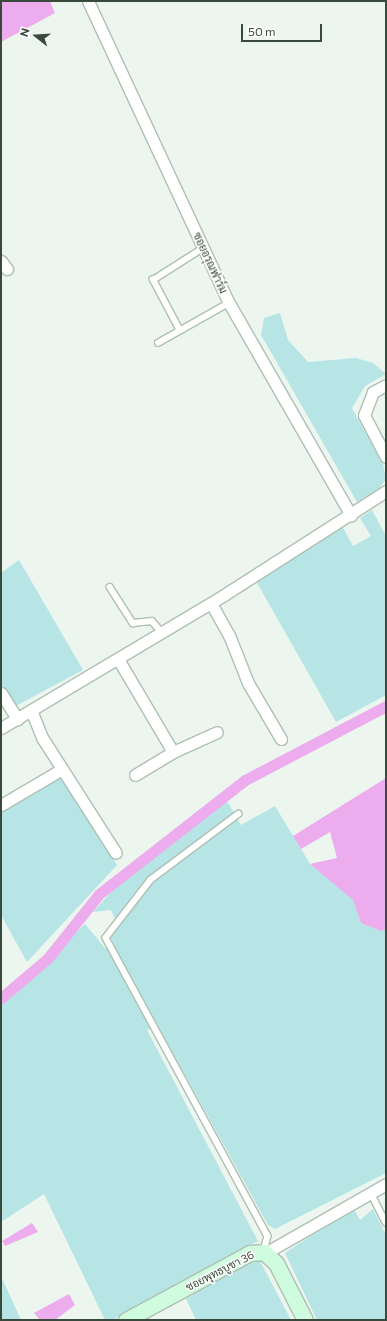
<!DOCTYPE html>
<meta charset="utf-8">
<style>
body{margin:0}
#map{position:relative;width:387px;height:1321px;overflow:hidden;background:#ecf5ee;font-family:Commissioner,Sarabun,sans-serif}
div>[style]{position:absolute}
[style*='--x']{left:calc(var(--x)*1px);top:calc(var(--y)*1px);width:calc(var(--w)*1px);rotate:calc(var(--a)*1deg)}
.green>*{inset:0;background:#b7e5e6}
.water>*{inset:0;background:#edaced}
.canal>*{height:11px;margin:-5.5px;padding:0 5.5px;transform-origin:5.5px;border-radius:5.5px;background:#edaced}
.roads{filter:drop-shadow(1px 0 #aec0b2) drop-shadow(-1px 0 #aec0b2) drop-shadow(0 1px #aec0b2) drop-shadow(0 -1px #aec0b2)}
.lane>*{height:5.5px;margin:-2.75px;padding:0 2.75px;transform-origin:2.75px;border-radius:2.75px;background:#fff}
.street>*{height:11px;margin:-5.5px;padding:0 5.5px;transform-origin:5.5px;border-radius:5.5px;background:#fff}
.secondary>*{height:15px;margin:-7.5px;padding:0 7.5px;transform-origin:7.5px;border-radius:7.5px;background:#cffcde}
span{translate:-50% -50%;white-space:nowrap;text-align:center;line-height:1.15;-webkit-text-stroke:3px #fff;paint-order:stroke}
.street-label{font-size:11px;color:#39493c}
.frame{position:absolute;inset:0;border:2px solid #39493c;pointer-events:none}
.north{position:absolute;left:16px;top:16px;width:40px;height:40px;-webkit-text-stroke:3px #fff;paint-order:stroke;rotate:287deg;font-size:11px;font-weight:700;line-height:16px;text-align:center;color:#39493c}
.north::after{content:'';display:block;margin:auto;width:14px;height:18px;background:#39493c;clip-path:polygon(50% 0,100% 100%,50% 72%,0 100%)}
.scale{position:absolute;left:241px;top:24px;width:81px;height:18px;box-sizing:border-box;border:2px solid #39493c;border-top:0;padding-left:5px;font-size:12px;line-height:14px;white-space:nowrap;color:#39493c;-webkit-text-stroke:3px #fff;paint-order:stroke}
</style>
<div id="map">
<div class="green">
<div style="clip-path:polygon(280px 313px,288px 340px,308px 362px,356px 358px,373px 363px,386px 374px,365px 386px,352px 408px,383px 464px,386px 479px,378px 490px,357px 502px,261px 335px,264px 318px)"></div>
<div style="clip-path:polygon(372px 510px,386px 536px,386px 695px,336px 722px,256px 581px,342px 526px,353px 546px,371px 536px,360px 518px)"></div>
<div style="clip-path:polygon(19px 560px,83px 670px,14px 707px,1px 685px,1px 573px)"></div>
<div style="clip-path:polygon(60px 774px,117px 865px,27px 962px,1px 915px,1px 812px)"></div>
<div style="clip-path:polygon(227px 801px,241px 825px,275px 806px,310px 864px,354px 900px,361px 923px,386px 929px,386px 1173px,275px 1229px,268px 1225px,158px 1026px,147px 1030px,258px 1241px,113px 1320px,105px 1320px,44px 1194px,1px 1222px,1px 1006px,85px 924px,105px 948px,115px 946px,111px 938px,118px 926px,111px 910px,93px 912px,118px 884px)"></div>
<div style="clip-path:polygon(353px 1208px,360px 1220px,373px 1209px,386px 1235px,386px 1320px,317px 1320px,285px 1253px)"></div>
<div style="clip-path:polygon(260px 1261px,291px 1320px,196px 1320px,186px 1299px,248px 1262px)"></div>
<div style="clip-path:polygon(1px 1276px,21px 1320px,1px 1320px)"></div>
</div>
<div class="water">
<div style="clip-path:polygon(1px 1px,50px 1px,55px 13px,1px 42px)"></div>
<div style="clip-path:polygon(386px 778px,386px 929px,381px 931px,361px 923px,353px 900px,310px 864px,337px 858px,330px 832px,301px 849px,293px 836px)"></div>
<div style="clip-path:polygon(32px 1223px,38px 1232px,5px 1246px,2px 1241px)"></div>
<div style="clip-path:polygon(69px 1294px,75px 1305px,55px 1320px,40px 1320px,34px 1313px)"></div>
</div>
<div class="canal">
<div style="--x:1;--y:998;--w:62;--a:-40.4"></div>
<div style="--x:48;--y:958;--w:82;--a:-51.4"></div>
<div style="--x:99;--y:894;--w:185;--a:-38"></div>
<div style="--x:245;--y:780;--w:159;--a:-27.7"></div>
</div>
<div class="roads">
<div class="lane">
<div style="--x:180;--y:331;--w:58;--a:-117.9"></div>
<div style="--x:153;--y:280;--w:59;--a:-32.6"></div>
<div style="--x:158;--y:343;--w:81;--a:-29.4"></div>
<div style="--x:110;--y:587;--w:43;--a:57.4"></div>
<div style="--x:133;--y:623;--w:19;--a:-6"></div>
<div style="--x:152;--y:621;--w:15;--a:48"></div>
<div style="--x:239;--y:814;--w:110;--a:143.1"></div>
<div style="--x:151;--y:880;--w:73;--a:127.8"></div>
<div style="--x:106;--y:938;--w:339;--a:61.5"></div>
<div style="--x:268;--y:1236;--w:16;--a:105"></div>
<div style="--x:371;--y:1193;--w:33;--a:63"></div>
</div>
<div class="street">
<div style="--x:88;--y:1;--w:333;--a:65"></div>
<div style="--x:229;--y:303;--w:245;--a:60.1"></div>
<div style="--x:1;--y:261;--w:10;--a:53"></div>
<div style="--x:386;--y:385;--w:15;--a:152"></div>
<div style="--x:373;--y:392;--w:25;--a:111"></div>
<div style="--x:364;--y:415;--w:47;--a:62.4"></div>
<div style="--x:211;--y:603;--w:37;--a:61"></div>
<div style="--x:229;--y:635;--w:52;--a:68.4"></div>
<div style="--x:248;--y:683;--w:65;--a:59.5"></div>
<div style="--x:118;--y:659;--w:108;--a:59.4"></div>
<div style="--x:1;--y:693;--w:31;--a:58"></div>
<div style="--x:31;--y:710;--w:31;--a:68"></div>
<div style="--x:43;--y:739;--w:135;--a:57.4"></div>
<div style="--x:1;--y:728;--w:260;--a:-30.8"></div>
<div style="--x:224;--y:595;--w:193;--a:-32.7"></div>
<div style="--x:135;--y:775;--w:44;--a:-31.2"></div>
<div style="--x:173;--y:752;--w:48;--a:-24.4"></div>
<div style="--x:1;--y:805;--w:71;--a:-30.5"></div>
<div style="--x:267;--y:1252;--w:137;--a:-29.7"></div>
</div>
<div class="secondary">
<div style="--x:126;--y:1320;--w:141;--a:-28.4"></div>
<div style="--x:250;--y:1253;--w:14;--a:-4"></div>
<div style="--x:264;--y:1252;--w:16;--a:43"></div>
<div style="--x:276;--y:1263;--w:64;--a:63"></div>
</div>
</div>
<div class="street-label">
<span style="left:210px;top:263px;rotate:65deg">ซอยอรุณฟาร์ม</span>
<span style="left:220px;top:1271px;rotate:-27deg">ซอยพุทธบูชา 36</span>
</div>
<div class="frame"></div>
<div class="north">N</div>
<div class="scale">50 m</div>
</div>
